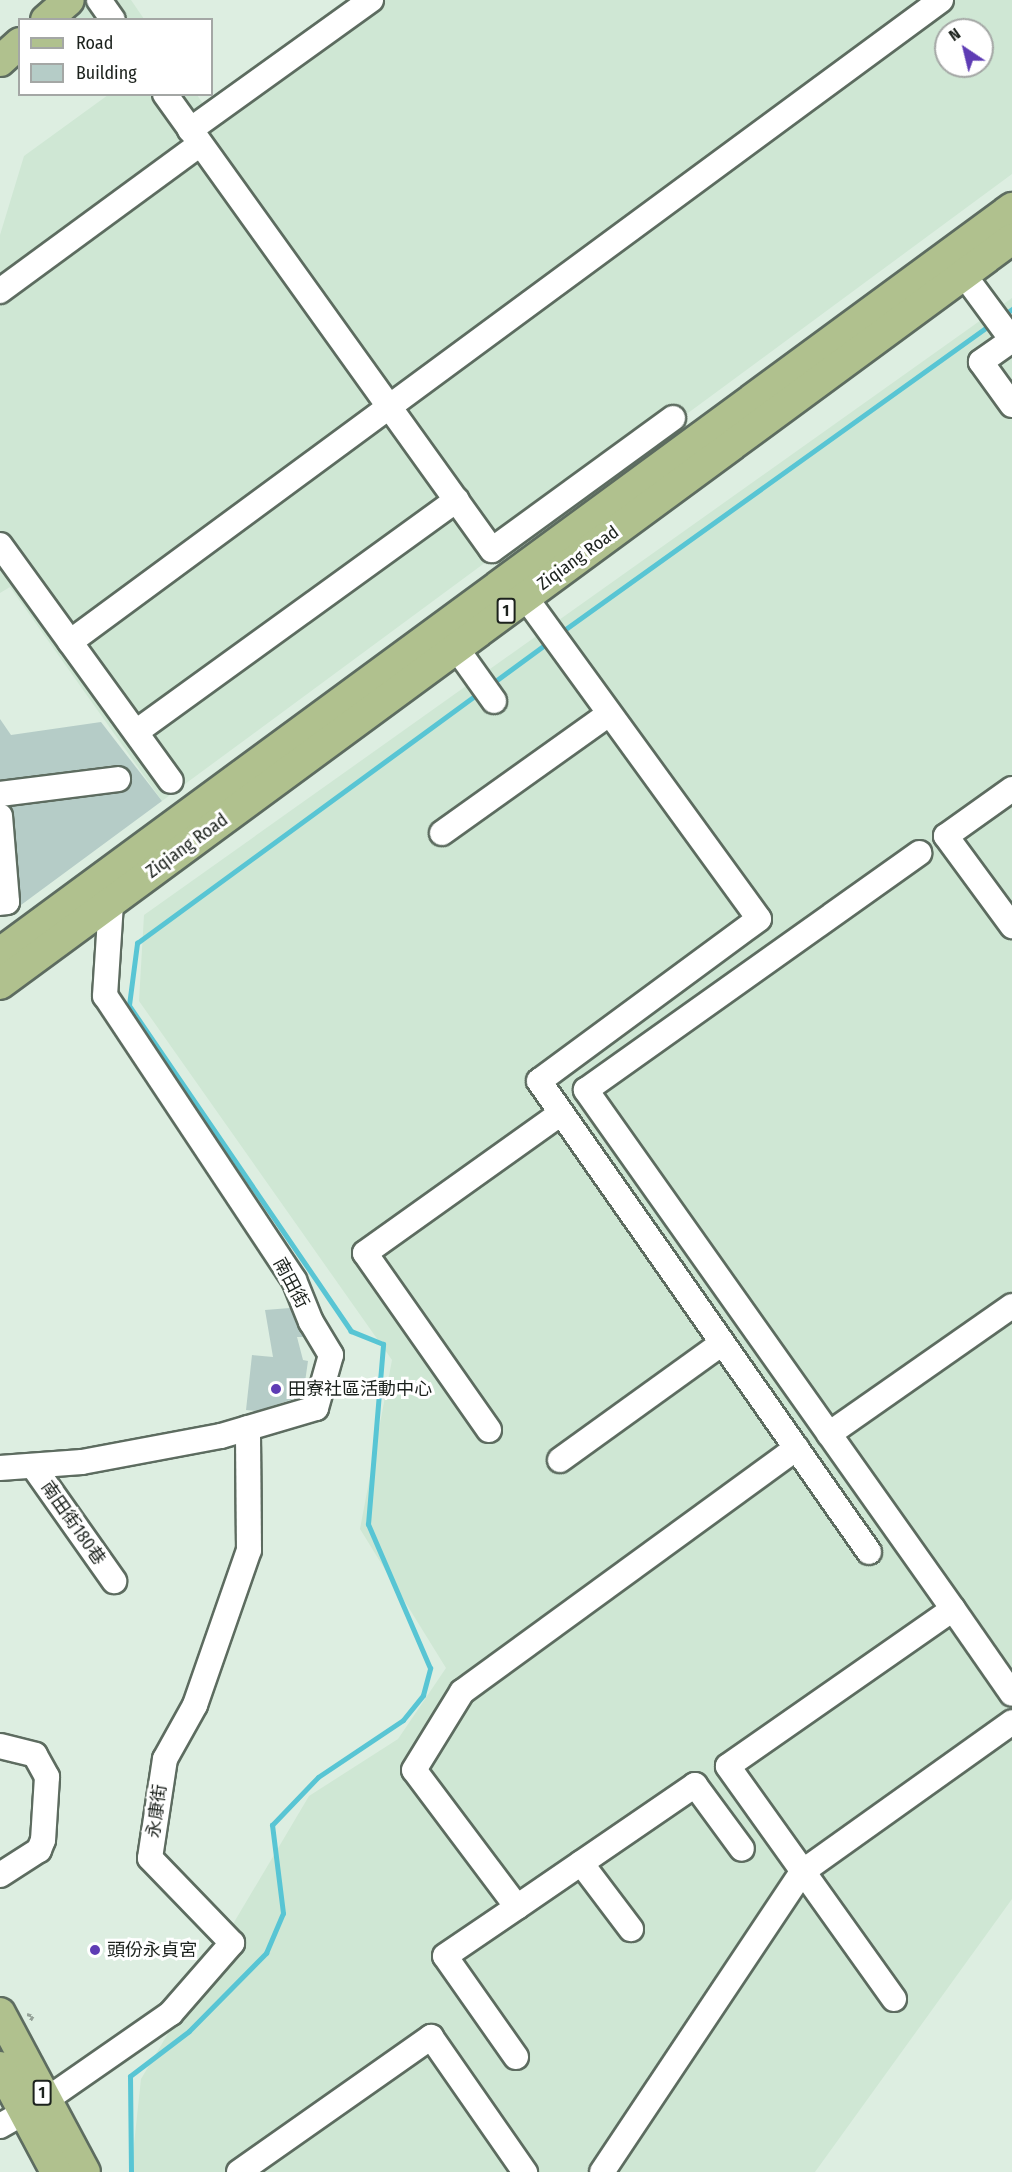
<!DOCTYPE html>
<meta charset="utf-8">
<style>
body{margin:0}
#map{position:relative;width:1012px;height:2172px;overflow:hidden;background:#ddeee1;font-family:"Fira Sans Condensed","Noto Sans TC",sans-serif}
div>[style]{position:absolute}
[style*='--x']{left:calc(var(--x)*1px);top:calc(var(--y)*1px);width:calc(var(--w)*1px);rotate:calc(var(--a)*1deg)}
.built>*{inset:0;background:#cfe7d4}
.stream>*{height:5px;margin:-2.5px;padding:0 2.5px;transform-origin:2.5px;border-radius:2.5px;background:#58c5d4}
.building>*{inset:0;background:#b5ccc7}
.path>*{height:3px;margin-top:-1.5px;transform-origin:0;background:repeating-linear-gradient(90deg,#95a298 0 4.5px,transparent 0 7.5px)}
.roads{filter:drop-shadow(2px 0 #5d6c60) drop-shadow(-2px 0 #5d6c60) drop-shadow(0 2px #5d6c60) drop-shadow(0 -2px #5d6c60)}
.minor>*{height:24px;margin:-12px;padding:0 12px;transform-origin:12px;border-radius:12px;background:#fff}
.major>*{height:30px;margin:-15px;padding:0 15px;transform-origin:15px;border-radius:15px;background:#b0c18e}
.dots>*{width:16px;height:16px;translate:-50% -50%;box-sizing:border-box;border:3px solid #fff;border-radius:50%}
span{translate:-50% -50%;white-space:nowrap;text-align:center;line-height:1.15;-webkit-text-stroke:6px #fff;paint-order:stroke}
.shield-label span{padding:2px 4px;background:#fff;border:2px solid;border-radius:4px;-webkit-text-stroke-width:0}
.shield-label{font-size:16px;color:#1c221d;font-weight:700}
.street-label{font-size:18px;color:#1c221d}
.poi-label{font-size:18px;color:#1c221d}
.left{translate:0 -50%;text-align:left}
.legend{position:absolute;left:18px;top:18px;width:195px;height:78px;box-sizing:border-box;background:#fff;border:2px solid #a4a7a5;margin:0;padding:8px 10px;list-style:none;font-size:18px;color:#1c221d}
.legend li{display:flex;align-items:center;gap:12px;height:30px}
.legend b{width:30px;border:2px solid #a4a7a5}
.north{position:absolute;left:934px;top:18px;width:60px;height:60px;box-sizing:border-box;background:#fff;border:2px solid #a4a7a5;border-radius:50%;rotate:325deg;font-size:16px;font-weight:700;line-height:24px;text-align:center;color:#1c221d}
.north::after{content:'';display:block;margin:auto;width:21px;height:27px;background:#5e3cb4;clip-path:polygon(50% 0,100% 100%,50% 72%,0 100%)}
</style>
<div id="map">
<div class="built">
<div style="clip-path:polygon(89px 0,131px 0,144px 19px,62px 20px)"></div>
<div style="clip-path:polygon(evenodd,345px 0,1012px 0,1012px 174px,162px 801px,10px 587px,0 593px,0 235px,24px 156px,108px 95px,197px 95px,204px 105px,345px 0,946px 30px,982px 30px,982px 66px,946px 66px,946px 30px)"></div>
<div style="clip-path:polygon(1012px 298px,1012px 1899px,815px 2172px,131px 2172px,141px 2079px,309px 1796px,398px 1739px,446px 1668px,360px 1529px,392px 1360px,139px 1001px,144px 915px)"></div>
</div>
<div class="stream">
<div style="--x:1001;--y:317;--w:14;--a:-36"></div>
<div style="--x:560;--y:633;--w:530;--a:-35.64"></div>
<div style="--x:490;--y:685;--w:74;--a:-36.3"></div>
<div style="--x:131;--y:2172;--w:96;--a:-90.6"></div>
<div style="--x:130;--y:2076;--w:74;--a:-37.3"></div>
<div style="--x:189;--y:2031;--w:110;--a:-45.4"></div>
<div style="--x:266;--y:1953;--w:43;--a:-67"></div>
<div style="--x:283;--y:1913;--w:89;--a:-97.1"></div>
<div style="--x:272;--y:1825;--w:66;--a:-46.2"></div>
<div style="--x:318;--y:1777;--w:102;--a:-33.8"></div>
<div style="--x:403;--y:1720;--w:32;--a:-51"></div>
<div style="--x:423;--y:1695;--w:28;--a:-75"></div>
<div style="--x:430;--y:1668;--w:157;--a:-113.3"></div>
<div style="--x:368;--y:1524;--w:181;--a:-85.2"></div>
<div style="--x:383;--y:1344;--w:35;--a:-158"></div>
<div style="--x:351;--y:1331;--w:394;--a:-124.3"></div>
<div style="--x:129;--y:1005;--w:63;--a:-82.6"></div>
<div style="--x:137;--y:943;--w:425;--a:-36.2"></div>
</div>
<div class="building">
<div style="clip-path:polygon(0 719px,11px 735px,101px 722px,162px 801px,21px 905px,11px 807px,120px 793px,127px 790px,132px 778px,129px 770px,116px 765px,0 780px)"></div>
<div style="clip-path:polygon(290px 1308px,303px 1337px,297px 1337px,303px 1360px,308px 1361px,303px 1396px,257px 1411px,246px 1410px,252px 1355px,273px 1357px,265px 1310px)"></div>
</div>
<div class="path">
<div style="--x:27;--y:2014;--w:6;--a:18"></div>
<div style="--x:33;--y:2016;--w:6;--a:121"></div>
</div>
<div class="roads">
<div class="minor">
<div style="--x:99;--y:0;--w:24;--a:55"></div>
<div style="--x:165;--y:94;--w:561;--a:54.36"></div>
<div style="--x:492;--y:550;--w:224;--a:-36.1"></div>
<div style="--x:190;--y:130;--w:223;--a:-35.7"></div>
<div style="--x:953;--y:260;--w:99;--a:53.6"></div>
<div style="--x:0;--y:291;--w:248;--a:-36.3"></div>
<div style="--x:1012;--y:340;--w:38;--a:145"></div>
<div style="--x:981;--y:362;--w:53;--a:54.2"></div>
<div style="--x:0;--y:545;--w:291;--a:54.1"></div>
<div style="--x:515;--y:583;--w:415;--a:54"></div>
<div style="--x:759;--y:919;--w:273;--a:143.6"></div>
<div style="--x:539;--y:1081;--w:575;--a:54.98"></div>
<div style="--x:447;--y:635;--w:81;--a:54.5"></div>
<div style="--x:70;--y:642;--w:1082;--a:-36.39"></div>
<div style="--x:136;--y:732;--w:396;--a:-35.9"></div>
<div style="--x:1012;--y:789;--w:81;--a:144.5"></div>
<div style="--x:946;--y:836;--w:112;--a:53.7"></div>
<div style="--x:0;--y:794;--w:119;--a:-7.2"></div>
<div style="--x:0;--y:816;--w:86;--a:85.3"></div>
<div style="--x:7;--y:902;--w:7;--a:172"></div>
<div style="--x:442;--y:833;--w:205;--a:-35.5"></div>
<div style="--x:489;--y:1430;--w:216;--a:-125"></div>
<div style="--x:365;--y:1253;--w:241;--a:-35.5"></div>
<div style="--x:829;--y:1434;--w:223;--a:-35"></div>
<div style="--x:560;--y:1460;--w:200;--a:-35.8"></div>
<div style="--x:33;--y:1466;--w:141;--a:54.8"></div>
<div style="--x:0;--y:1468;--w:82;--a:-4.2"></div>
<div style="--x:82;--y:1462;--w:141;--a:-10.6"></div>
<div style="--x:221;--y:1436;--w:99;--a:-16.4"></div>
<div style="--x:316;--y:1408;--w:55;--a:-74.2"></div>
<div style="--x:331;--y:1355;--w:39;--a:-121"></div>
<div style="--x:311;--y:1322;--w:45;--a:-112"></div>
<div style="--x:294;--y:1280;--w:341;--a:-123.6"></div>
<div style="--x:105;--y:996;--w:94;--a:-86.3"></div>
<div style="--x:111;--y:902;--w:13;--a:-129"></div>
<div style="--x:953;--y:1609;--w:103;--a:55.2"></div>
<div style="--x:0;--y:1746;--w:36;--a:14"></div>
<div style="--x:35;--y:1755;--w:25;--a:61"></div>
<div style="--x:47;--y:1777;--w:63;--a:93.6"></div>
<div style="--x:43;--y:1840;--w:11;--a:112"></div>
<div style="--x:39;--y:1850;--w:46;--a:147.3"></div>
<div style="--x:581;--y:1863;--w:83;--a:52.9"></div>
<div style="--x:517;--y:1907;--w:216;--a:-34.4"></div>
<div style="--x:695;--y:1785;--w:79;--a:53.7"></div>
<div style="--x:894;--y:1999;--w:286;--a:-125.5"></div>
<div style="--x:728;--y:1766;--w:274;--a:-34.9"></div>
<div style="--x:953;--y:1609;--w:636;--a:-125.27"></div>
<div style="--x:586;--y:1090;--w:409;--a:-35.4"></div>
<div style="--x:516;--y:2057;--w:123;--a:-125.1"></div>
<div style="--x:445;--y:1956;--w:87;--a:-34.2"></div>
<div style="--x:517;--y:1907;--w:171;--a:-126.9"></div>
<div style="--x:414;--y:1770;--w:92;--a:-58.4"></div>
<div style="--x:462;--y:1692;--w:414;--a:-36.1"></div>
<div style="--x:0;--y:2126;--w:53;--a:-29.5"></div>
<div style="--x:46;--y:2100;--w:152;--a:-34.8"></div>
<div style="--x:171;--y:2013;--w:93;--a:-48.9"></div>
<div style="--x:232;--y:1943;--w:118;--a:-134"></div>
<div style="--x:150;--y:1858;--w:100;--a:-81.4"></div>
<div style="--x:165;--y:1759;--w:62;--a:-60.9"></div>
<div style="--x:195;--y:1705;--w:164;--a:-70.8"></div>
<div style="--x:249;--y:1550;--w:122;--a:-90.5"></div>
<div style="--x:239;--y:2172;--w:235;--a:-35.1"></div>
<div style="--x:431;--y:2037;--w:165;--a:55.2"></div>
<div style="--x:602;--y:2172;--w:361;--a:-56.3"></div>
<div style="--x:802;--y:1872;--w:258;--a:-35.5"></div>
</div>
<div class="major">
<div style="--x:46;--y:20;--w:30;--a:-41"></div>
<div style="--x:0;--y:61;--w:27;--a:-42"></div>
<div style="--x:0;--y:953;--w:1257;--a:-36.36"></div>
<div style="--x:0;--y:984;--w:1257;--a:-36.36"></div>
<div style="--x:0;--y:2013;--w:180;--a:61.9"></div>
<div style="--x:0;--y:2067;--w:119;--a:61.9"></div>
</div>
</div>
<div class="dots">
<div style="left:276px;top:1389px;background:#5e3cb4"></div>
<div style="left:95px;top:1950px;background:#5e3cb4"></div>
</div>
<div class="shield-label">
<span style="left:506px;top:611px">1</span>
<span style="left:42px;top:2093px">1</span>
</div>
<div class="street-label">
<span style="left:578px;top:558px;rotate:-36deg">Ziqiang Road</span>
<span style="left:187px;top:846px;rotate:-36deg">Ziqiang Road</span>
<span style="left:291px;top:1283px;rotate:62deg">南田街</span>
<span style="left:73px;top:1523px;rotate:55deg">南田街180巷</span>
<span style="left:157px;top:1811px;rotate:-82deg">永康街</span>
</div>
<div class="poi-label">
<span class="left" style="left:288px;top:1389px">田寮社區活動中心</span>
<span class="left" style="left:107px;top:1950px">頭份永貞宮</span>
</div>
<ul class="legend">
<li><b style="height:8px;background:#b0c18e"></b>Road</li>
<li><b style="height:16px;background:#b5ccc7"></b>Building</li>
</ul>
<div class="north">N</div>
</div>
